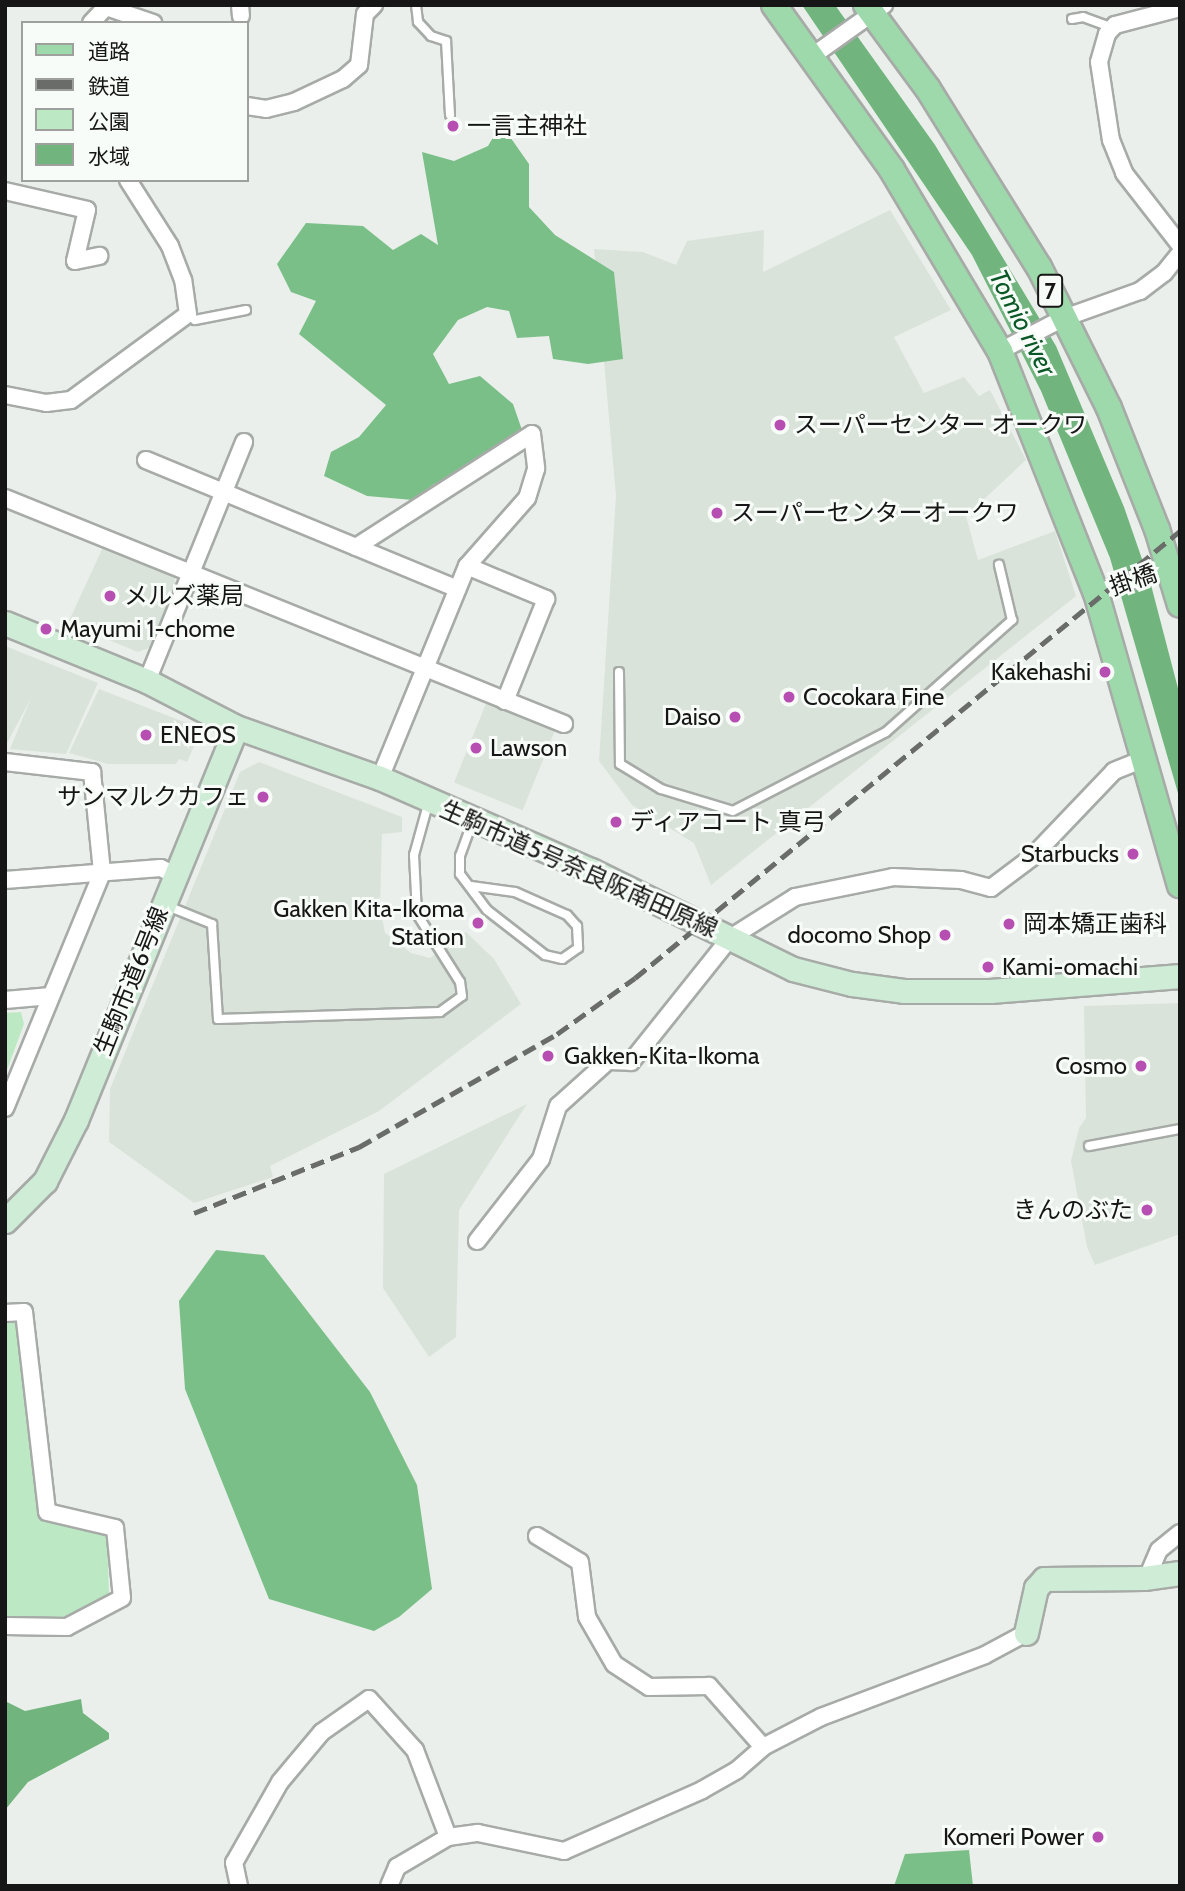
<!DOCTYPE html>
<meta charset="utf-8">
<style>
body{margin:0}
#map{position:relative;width:1185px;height:1891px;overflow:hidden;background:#eaefeb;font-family:Cabin,"Noto Sans JP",sans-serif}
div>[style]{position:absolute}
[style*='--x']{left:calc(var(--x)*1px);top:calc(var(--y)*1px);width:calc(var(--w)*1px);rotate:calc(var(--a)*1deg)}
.built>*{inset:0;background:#d9e3da;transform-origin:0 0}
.green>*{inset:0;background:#bce9c4}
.forest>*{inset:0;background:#7bbf88}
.water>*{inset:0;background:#71b47e}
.roads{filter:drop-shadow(2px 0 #a7aba7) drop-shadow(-2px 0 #a7aba7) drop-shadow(0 2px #a7aba7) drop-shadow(0 -2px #a7aba7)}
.lane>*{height:8px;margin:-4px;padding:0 4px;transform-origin:4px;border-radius:4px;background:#fff}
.street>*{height:16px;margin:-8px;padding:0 8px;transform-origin:8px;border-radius:8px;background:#fff}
.secondary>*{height:23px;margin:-11.5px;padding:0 11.5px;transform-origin:11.5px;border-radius:11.5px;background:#ceecd6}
.primary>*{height:24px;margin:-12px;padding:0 12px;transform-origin:12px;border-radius:12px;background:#9ed9ac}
.rail>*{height:5px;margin-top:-2.5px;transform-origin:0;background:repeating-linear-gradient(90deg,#696c69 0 14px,transparent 0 21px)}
.dots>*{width:19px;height:19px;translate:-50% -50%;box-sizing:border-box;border:4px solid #f8fcf8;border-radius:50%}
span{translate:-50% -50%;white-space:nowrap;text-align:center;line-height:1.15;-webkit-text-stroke:6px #f8fcf8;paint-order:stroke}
.shield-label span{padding:2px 5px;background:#f8fcf8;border:2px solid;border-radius:5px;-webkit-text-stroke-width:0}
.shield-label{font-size:23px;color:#151615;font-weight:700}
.poi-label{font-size:24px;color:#151615}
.left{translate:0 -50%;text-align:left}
.right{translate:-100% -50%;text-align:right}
.street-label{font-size:24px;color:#151615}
.water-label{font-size:26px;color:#095826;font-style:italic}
.frame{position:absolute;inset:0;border:7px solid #151615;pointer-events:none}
.legend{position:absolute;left:21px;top:21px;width:228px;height:161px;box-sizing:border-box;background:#f8fcf8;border:2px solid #9da09d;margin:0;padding:9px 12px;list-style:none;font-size:21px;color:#151615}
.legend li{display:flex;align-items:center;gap:14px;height:35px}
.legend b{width:35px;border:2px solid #9da09d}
</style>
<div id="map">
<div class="built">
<div style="clip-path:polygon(890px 210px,951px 310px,894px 337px,924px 393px,964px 377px,979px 396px,990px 390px,1026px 460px,966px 516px,978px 560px,1055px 531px,1076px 596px,711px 885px,694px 843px,632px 805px,599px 761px,616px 496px,594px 249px,643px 252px,676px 265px,687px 241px,764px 230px,763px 272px)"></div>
<div style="clip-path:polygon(104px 545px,173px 572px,176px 585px,149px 648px,138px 652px,68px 623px)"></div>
<div style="clip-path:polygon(5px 646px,98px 683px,66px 754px,10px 749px,31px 698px,5px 747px)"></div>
<div style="clip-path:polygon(99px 689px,192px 725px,199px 735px,187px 762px,179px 759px,176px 764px,108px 764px,69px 753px)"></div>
<div style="left:487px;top:701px;width:74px;height:88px;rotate:22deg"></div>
<div style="clip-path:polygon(259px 762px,402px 817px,402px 832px,382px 834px,380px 908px,385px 933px,411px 953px,430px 958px,466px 932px,494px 959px,521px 1004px,379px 1111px,270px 1166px,273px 1177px,194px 1203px,109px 1142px,110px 1089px,240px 772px)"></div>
<div style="clip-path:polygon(1180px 1003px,1180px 1234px,1095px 1265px,1087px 1247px,1071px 1161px,1079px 1128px,1086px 1118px,1084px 1006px)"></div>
<div style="clip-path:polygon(527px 1104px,459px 1210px,456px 1337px,429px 1357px,383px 1288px,384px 1174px)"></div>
</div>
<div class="green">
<div style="clip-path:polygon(21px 1012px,24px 1024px,5px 1075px,5px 1013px)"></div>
<div style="clip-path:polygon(18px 1321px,43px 1522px,100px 1529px,107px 1535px,109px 1594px,62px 1619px,5px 1619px,5px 1323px)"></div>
</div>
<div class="forest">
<div style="clip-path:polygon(501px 124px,529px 164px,529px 207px,555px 235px,614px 272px,623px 359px,588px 364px,553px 359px,549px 336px,517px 338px,509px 311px,487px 307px,458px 320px,433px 354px,449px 384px,480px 376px,513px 404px,522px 430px,488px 474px,434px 484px,413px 500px,367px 496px,324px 476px,331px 452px,359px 437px,386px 405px,299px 334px,316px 301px,291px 292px,277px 264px,306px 223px,363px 226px,393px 250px,421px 234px,438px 245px,422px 152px,454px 161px,488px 146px)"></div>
<div style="clip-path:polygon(216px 1250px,264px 1255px,370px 1392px,417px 1485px,432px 1589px,399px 1617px,374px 1631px,269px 1599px,185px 1389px,179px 1301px)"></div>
<div style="clip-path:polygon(969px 1850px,973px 1886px,894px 1886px,905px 1854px)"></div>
</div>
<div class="water">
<div style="clip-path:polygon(802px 5px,835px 5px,935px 145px,1056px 346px,1124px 507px,1151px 585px,1180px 696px,1180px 800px,1110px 558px,1041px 391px,972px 255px)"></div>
<div style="clip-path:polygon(81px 1699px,83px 1713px,109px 1733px,109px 1739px,28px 1782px,5px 1810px,5px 1701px,25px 1711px)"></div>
</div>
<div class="roads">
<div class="lane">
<div style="--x:416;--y:5;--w:17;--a:83"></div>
<div style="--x:418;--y:22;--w:19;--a:47"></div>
<div style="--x:431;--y:36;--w:16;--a:18"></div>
<div style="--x:446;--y:41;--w:74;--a:86.9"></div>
<div style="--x:1072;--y:19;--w:11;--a:-10"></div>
<div style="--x:1083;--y:17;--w:32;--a:20"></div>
<div style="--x:188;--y:314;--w:9;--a:41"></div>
<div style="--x:195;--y:320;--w:52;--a:-11.1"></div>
<div style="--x:619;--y:672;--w:92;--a:89.4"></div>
<div style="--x:620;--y:764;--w:48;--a:31.4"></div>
<div style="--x:661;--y:789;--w:75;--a:17"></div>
<div style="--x:733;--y:811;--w:172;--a:-27.3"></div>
<div style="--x:886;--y:732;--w:169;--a:-41.6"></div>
<div style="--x:1012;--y:620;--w:57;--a:-103.3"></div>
<div style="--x:471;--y:886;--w:44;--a:7.8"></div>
<div style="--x:515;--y:892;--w:57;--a:23.9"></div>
<div style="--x:567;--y:915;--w:15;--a:48"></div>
<div style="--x:577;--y:926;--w:22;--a:87"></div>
<div style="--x:578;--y:948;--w:19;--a:145"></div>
<div style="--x:562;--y:959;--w:17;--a:-167"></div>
<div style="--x:545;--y:955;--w:73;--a:-142.2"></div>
<div style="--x:487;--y:910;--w:45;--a:-126.9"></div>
<div style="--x:460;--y:874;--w:18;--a:-90"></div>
<div style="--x:460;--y:856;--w:37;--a:-70"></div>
<div style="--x:165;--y:905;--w:51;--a:22"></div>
<div style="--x:212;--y:924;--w:95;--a:86.4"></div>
<div style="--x:218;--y:1019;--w:222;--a:-1.8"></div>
<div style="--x:440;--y:1012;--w:27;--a:-36"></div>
<div style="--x:462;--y:996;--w:14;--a:-98"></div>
<div style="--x:460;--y:982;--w:80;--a:-122.3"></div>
<div style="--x:417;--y:914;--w:59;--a:-92.9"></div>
<div style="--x:414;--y:855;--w:56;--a:-74.5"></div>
<div style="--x:1089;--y:1146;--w:93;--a:-10.6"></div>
</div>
<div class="street">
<div style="--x:240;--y:5;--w:11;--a:85"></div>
<div style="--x:1180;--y:8;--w:67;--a:165.3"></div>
<div style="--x:1115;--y:25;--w:12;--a:132"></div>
<div style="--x:1107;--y:34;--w:29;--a:106"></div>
<div style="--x:1099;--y:62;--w:79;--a:81.3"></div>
<div style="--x:1111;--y:140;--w:35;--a:68"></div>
<div style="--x:1124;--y:173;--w:91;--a:52.1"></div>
<div style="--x:91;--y:23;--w:22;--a:-47"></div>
<div style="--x:106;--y:7;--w:50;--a:18.8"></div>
<div style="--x:811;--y:57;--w:90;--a:-35.5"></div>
<div style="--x:247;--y:106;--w:19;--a:9"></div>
<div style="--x:266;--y:109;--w:29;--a:-14"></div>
<div style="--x:294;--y:102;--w:54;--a:-25.1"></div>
<div style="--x:343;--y:79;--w:21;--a:-41"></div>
<div style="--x:359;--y:65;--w:51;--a:-83.3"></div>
<div style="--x:365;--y:14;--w:13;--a:-45"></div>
<div style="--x:5;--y:191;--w:84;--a:13"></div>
<div style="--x:87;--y:210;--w:52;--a:103.2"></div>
<div style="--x:75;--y:261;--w:25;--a:-12"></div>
<div style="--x:1000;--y:351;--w:72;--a:-27.3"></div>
<div style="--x:1064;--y:318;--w:81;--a:-19.6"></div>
<div style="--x:1140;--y:291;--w:30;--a:-37"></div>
<div style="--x:1164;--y:273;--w:26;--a:-51"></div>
<div style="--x:5;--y:395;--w:42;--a:11"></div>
<div style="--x:46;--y:403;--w:25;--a:-7"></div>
<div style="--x:71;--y:400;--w:145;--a:-36.3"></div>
<div style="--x:188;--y:314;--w:34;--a:-98"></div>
<div style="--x:183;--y:280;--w:36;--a:-111"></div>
<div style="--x:170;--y:246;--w:78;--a:-122.5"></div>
<div style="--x:146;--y:460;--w:337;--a:22.5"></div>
<div style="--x:5;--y:498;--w:603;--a:22.01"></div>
<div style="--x:356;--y:547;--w:209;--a:-32.7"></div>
<div style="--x:532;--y:434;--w:35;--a:83"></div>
<div style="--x:536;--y:469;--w:30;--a:107"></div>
<div style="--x:527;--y:498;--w:91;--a:131.4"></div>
<div style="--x:467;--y:566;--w:229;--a:112.3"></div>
<div style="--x:467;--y:566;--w:86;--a:22.7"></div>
<div style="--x:546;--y:599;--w:110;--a:111.9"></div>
<div style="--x:1096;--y:593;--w:86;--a:-19.1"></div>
<div style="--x:147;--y:681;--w:258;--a:-67.9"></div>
<div style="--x:5;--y:762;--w:88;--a:6.6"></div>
<div style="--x:92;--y:772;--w:101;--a:84.3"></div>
<div style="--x:102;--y:873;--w:254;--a:112.4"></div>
<div style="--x:5;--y:880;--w:156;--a:-4.4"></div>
<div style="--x:161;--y:868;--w:15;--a:28"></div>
<div style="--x:5;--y:1000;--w:46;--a:-5"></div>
<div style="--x:477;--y:1241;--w:104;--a:-52"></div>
<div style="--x:541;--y:1159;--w:56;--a:-72.2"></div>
<div style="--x:558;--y:1106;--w:67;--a:-42"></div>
<div style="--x:608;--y:1061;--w:23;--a:2"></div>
<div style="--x:631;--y:1062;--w:159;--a:-51.4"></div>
<div style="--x:730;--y:938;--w:77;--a:-32.2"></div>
<div style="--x:795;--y:897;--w:100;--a:-11.5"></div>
<div style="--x:893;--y:877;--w:68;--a:2.5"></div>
<div style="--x:961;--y:880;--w:31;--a:15"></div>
<div style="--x:991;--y:888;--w:50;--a:-36.9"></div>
<div style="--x:1031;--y:858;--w:120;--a:-46.3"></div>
<div style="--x:1114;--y:771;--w:32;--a:-22"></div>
<div style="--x:5;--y:1313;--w:19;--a:-3"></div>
<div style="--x:24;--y:1312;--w:201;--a:83.4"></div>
<div style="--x:47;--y:1512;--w:70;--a:13.2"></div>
<div style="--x:115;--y:1528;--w:70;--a:84.3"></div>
<div style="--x:122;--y:1598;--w:62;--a:152.2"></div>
<div style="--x:67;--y:1627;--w:62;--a:-179.1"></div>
<div style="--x:537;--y:1536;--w:50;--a:31.2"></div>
<div style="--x:580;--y:1562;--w:55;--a:82.7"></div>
<div style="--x:587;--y:1617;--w:54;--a:60.1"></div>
<div style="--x:614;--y:1664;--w:42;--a:33.3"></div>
<div style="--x:649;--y:1687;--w:60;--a:-1"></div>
<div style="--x:709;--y:1686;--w:81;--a:48.5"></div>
<div style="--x:1147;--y:1578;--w:30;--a:-67"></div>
<div style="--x:1159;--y:1550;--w:27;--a:-39"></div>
<div style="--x:239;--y:1886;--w:24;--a:-102"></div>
<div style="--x:234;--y:1863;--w:93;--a:-60.4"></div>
<div style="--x:280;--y:1782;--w:65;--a:-50"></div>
<div style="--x:322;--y:1732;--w:57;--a:-35.1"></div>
<div style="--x:369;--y:1699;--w:69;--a:48"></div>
<div style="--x:415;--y:1750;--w:93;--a:69.2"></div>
<div style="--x:389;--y:1886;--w:21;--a:-67"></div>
<div style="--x:397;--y:1867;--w:59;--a:-30.5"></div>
<div style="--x:448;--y:1837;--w:30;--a:-8"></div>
<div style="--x:478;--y:1833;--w:88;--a:11.8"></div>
<div style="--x:564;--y:1851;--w:151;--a:-23.8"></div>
<div style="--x:702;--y:1790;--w:40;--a:-29.7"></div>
<div style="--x:737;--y:1770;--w:35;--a:-41"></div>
<div style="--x:763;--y:1747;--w:65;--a:-27.3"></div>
<div style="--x:821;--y:1717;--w:175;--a:-20.7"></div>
<div style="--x:985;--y:1655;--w:47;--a:-28.2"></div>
</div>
<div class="secondary">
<div style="--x:5;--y:623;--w:153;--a:22.2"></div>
<div style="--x:147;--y:681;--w:100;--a:27.3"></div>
<div style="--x:236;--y:727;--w:153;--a:19.5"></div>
<div style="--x:380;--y:778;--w:230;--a:23.6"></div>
<div style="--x:591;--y:870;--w:225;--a:26.1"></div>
<div style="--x:793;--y:969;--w:61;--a:14.3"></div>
<div style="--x:852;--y:984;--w:52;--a:7.7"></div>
<div style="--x:904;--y:991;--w:86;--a:0"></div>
<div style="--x:990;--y:991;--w:191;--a:-4.5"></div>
<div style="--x:5;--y:1221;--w:57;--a:-45"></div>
<div style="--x:45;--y:1181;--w:68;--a:-63.1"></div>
<div style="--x:76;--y:1120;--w:424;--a:-67.8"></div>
<div style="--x:1026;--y:1633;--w:46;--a:-77.5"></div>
<div style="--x:1036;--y:1588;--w:12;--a:-48"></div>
<div style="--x:1044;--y:1579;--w:100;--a:-0.6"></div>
<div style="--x:1144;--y:1578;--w:36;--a:-8"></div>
</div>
<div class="primary">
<div style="--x:774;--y:5;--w:203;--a:54.4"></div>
<div style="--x:892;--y:170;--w:211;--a:59.2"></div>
<div style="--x:1000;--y:351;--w:260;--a:68.4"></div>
<div style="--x:1096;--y:593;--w:304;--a:74"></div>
<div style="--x:866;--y:5;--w:104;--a:53.6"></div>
<div style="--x:928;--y:89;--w:210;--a:58.1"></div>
<div style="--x:1039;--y:267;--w:157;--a:63.6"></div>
<div style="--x:1109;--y:408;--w:130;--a:68.4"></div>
<div style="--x:1157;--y:529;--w:79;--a:73.2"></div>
</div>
</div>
<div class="rail">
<div style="--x:194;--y:1213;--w:178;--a:-21.8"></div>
<div style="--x:359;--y:1147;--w:228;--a:-29.7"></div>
<div style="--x:557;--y:1034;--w:96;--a:-35.7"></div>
<div style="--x:635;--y:978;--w:705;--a:-39.36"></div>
</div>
<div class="dots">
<div style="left:453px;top:126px;background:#b74fb2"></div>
<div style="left:780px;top:425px;background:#b74fb2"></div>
<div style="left:717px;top:513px;background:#b74fb2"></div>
<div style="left:110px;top:596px;background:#b74fb2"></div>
<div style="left:46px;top:629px;background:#b74fb2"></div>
<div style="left:1105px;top:672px;background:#b74fb2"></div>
<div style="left:789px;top:697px;background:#b74fb2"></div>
<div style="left:735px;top:717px;background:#b74fb2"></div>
<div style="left:146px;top:735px;background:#b74fb2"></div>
<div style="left:476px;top:748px;background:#b74fb2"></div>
<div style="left:263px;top:797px;background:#b74fb2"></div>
<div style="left:616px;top:822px;background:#b74fb2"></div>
<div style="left:1133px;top:854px;background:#b74fb2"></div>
<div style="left:478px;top:923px;background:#b74fb2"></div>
<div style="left:1009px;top:924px;background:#b74fb2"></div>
<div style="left:945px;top:935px;background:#b74fb2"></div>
<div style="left:988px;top:967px;background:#b74fb2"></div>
<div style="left:548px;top:1056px;background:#b74fb2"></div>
<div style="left:1141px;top:1066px;background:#b74fb2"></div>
<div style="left:1147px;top:1210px;background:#b74fb2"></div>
<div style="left:1098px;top:1837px;background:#b74fb2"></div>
</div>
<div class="shield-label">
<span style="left:1050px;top:291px">7</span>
</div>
<div class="poi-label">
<span class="left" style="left:467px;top:126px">一言主神社</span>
<span class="left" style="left:794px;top:425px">スーパーセンター オークワ</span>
<span class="left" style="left:731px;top:513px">スーパーセンターオークワ</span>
<span class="left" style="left:124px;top:596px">メルズ薬局</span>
<span class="left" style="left:60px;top:629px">Mayumi 1-chome</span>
<span class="right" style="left:1091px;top:672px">Kakehashi</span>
<span class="left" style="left:803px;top:697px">Cocokara Fine</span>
<span class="right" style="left:721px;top:717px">Daiso</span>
<span class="left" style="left:160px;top:735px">ENEOS</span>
<span class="left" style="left:490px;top:748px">Lawson</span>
<span class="right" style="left:249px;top:797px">サンマルクカフェ</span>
<span class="left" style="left:630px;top:822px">ディアコート 真弓</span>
<span class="right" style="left:1119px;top:854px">Starbucks</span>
<span class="right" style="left:464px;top:923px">Gakken Kita-Ikoma<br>Station</span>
<span class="left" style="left:1023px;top:924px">岡本矯正歯科</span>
<span class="right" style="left:931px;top:935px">docomo Shop</span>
<span class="left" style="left:1002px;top:967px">Kami-omachi</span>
<span class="left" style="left:564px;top:1056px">Gakken-Kita-Ikoma</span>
<span class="right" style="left:1127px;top:1066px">Cosmo</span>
<span class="right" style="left:1133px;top:1210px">きんのぶた</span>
<span class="right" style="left:1084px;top:1837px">Komeri Power</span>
</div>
<div class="street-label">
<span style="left:1133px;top:580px;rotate:-19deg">掛橋</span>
<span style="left:579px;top:869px;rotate:24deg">生駒市道5号奈良阪南田原線</span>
<span style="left:131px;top:981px;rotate:-68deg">生駒市道6号線</span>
</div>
<div class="water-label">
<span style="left:1022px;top:323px;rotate:63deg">Tomio river</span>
</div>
<div class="frame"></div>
<ul class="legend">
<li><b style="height:9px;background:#9ed9ac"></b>道路</li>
<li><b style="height:9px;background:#696c69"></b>鉄道</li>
<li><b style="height:19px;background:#bce9c4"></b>公園</li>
<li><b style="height:19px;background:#71b47e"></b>水域</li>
</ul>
</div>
